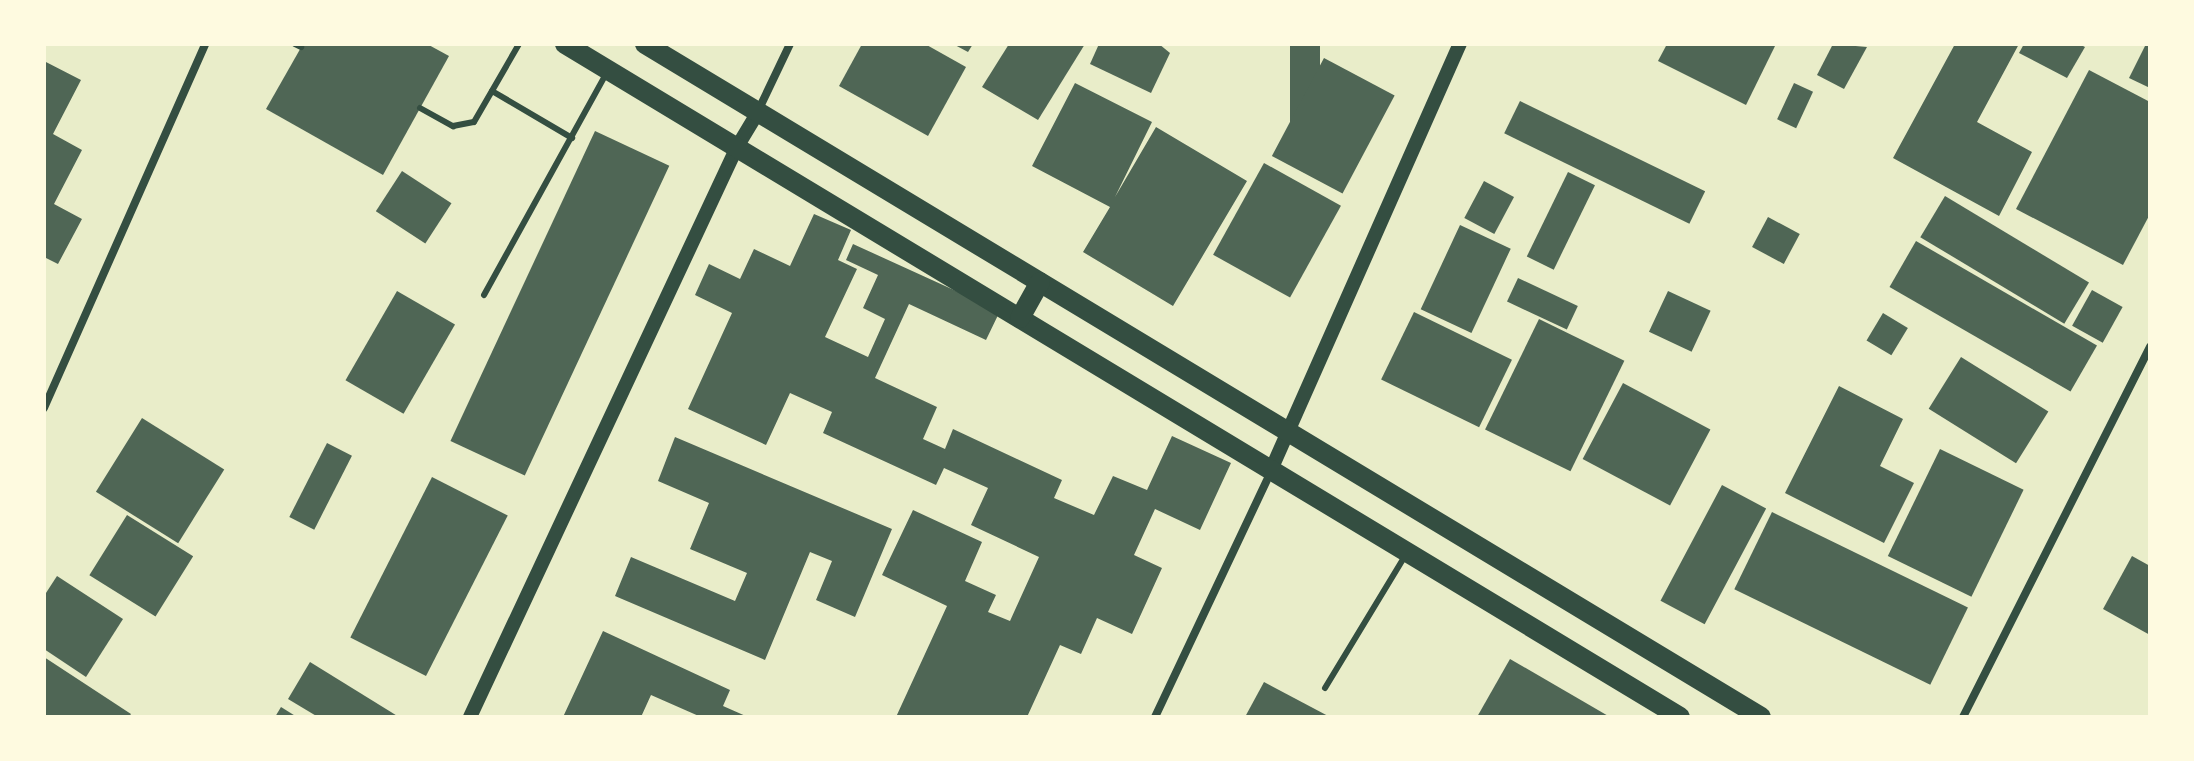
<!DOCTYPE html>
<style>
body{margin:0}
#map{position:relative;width:2194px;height:761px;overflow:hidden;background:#e9edc9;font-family:Lato,sans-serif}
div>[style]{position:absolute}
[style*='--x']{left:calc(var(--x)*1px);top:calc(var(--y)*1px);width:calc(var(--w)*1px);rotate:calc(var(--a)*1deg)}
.building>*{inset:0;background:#4f6655;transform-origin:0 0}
.service>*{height:6px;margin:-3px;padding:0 3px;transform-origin:3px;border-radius:3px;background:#344e41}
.minor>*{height:8px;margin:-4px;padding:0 4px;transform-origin:4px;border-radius:4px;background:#344e41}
.tertiary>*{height:14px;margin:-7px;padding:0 7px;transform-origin:7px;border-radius:7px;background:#344e41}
.primary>*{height:20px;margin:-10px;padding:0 10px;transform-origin:10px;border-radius:10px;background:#344e41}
span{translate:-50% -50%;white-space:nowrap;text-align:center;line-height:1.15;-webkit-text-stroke:8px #fefae0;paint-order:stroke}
.frame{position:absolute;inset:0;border:46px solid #fefae0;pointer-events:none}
</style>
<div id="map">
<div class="building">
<div style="clip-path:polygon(303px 44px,427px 44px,449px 56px,383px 175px,266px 109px)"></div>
<div style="clip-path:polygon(862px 44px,925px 44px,966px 67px,928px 136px,839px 86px)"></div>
<div style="clip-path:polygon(953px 44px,973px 44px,968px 52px)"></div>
<div style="clip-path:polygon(1009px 44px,1085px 44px,1038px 120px,982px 87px)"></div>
<div style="clip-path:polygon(1099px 44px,1159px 44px,1170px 53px,1151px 93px,1090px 64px)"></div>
<div style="left:1290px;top:44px;width:30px;height:116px"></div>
<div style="clip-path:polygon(1667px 44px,1776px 44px,1746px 105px,1658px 61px)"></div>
<div style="clip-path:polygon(1833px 44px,1867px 47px,1844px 89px,1817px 75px)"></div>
<div style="clip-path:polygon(1955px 44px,2019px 44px,1977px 122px,2032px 152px,1999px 216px,1893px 158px)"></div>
<div style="clip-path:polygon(2024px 44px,2079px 44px,2085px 47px,2067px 78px,2019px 53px)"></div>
<div style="clip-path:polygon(2146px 44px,2150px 44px,2150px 88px,2129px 78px)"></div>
<div style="left:1324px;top:58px;width:80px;height:111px;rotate:28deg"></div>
<div style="clip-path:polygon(44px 61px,81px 80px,53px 134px,82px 150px,54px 204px,82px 219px,58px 264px,44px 257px)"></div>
<div style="clip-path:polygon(2089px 70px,2150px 102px,2150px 214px,2123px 265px,2016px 209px)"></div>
<div style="clip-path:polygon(1075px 83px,1152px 122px,1115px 197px,1156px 127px,1247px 181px,1173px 306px,1083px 252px,1110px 207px,1032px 166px)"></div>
<div style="left:1794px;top:83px;width:21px;height:40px;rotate:25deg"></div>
<div style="left:1520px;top:101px;width:206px;height:36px;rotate:26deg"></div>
<div style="left:595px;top:131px;width:82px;height:342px;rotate:25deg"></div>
<div style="left:1264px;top:163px;width:88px;height:105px;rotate:29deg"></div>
<div style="left:402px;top:171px;width:59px;height:48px;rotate:33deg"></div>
<div style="left:1568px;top:172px;width:30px;height:94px;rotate:26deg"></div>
<div style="left:1484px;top:181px;width:34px;height:42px;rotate:28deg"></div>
<div style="left:1945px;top:196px;width:168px;height:48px;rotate:31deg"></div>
<div style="clip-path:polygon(814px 214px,851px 230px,838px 260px,857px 269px,825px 337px,868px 357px,885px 319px,863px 308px,878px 275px,846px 260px,853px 244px,1000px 311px,986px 340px,909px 304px,875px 378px,937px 407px,923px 439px,945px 449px,953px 429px,1062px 480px,1054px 498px,1094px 515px,1113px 476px,1147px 490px,1172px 436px,1231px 463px,1200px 530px,1155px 509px,1134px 555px,1162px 568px,1132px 634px,1097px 618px,1081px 654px,1060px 645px,1027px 717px,896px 717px,947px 606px,882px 575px,913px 510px,982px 542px,965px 581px,996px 595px,988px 612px,1010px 621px,1039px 557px,971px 525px,988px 488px,944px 468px,936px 485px,823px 433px,832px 412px,790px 393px,766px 445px,688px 409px,732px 313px,695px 295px,709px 264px,740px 279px,754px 249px,790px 266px)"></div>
<div style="left:1768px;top:217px;width:36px;height:34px;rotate:28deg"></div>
<div style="left:1460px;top:225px;width:56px;height:93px;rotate:25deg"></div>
<div style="left:1916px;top:241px;width:209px;height:53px;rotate:30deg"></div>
<div style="left:1518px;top:278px;width:66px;height:26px;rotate:25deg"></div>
<div style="left:2092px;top:290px;width:35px;height:41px;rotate:29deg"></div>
<div style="left:397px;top:291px;width:67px;height:103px;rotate:30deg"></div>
<div style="left:1668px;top:291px;width:47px;height:45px;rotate:25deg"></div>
<div style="left:1414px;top:312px;width:109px;height:75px;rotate:26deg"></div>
<div style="left:1883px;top:313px;width:29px;height:32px;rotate:31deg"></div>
<div style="left:1539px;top:319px;width:95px;height:123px;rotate:26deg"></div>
<div style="left:1961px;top:357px;width:103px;height:61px;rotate:32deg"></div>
<div style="left:1623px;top:383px;width:99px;height:86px;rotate:28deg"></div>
<div style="clip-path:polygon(1839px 386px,1903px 419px,1880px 466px,1914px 483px,1884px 543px,1785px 493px)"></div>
<div style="left:142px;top:418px;width:97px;height:87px;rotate:32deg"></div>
<div style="clip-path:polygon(675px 437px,892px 529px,855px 617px,816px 600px,832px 561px,810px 552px,765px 660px,615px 596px,631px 557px,735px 601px,747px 573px,690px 549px,709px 503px,658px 481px)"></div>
<div style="left:327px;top:443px;width:28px;height:83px;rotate:27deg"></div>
<div style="left:1940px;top:449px;width:93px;height:119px;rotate:26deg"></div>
<div style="left:432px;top:477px;width:85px;height:180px;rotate:27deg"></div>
<div style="left:1722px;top:485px;width:50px;height:131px;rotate:28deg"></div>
<div style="left:1772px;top:512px;width:218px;height:86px;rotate:26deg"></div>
<div style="left:127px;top:515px;width:78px;height:71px;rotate:32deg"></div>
<div style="clip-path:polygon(2132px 556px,2150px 566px,2150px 635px,2103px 609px)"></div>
<div style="clip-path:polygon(57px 576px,123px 619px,86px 677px,44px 649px,44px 596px)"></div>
<div style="clip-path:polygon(603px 631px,730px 690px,723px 706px,748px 717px,701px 717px,651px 695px,641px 717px,563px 717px)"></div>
<div style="clip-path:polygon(44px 657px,131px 714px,129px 717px,44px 717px)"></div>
<div style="clip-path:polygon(1510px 659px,1610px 717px,1477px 717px)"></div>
<div style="clip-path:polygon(310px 662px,399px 717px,318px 717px,288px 699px)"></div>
<div style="clip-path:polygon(1264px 682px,1330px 717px,1245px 717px)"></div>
<div style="clip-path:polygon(281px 707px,297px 717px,275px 717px)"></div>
</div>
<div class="service">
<div style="--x:295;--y:44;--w:7;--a:27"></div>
<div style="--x:492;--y:91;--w:93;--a:30.4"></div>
<div style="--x:420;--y:108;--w:38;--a:29"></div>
<div style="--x:453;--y:126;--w:21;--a:-11"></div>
<div style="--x:474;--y:122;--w:90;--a:-60"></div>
<div style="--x:484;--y:295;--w:252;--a:-61.1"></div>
<div style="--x:1325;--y:688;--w:157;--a:-58.8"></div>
</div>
<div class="minor">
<div style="--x:758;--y:111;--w:74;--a:-64.5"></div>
<div style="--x:44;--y:408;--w:398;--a:-66.1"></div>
<div style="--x:1155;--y:717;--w:271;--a:-64.7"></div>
<div style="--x:1963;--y:717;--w:415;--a:-63.2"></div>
</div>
<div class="tertiary">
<div style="--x:1271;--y:470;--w:466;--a:-66.1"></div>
<div style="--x:470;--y:717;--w:629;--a:-64.9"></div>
<div style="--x:737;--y:147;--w:41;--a:-59"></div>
</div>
<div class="primary">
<div style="--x:565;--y:44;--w:1302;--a:31.11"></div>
<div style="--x:645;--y:44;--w:1303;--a:31.09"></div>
<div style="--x:1020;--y:318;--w:41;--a:-60.9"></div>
</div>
<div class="frame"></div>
</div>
